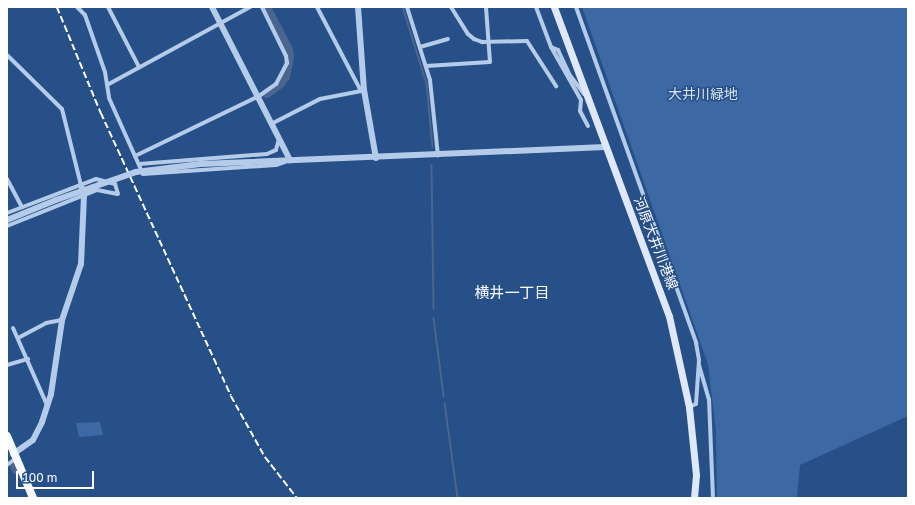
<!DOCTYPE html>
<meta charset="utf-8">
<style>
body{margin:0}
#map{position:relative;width:915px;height:505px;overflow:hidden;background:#275088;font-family:"Golos Text","Noto Sans JP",sans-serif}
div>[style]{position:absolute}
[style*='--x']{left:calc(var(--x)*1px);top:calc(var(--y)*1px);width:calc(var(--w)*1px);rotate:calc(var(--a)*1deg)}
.green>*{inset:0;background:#3c69a4}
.stream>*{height:1.5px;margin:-0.75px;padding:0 0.75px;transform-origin:0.75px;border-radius:0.75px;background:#4a668e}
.river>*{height:9px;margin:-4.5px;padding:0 4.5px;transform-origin:4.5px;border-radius:4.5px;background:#4a668e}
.minor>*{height:4px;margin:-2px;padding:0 2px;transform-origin:2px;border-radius:2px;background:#b4cbe9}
.tertiary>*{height:6px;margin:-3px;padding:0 3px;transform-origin:3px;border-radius:3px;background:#b4cbe9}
.secondary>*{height:7px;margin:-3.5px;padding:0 3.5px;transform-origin:3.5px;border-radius:3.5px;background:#dee8f7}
.primary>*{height:8px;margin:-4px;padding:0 4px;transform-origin:4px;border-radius:4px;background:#f6f9fe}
.rail>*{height:1.5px;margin-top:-0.75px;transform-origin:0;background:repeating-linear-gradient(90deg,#fff 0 7px,transparent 0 10px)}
.tertiary-bridge>*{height:6px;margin:-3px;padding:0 3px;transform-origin:3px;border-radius:3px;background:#b4cbe9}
span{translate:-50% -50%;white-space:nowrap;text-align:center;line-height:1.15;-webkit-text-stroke:3px #275088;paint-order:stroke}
.park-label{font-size:14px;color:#d8e5f7}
.street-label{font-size:14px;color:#fff}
.neighbourhood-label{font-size:15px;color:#fff}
.frame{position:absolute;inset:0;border:8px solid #fff;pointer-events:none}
.scale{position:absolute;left:16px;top:471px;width:78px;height:18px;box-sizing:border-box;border:2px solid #fff;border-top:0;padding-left:5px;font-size:12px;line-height:14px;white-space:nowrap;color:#fff;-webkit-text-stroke:3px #275088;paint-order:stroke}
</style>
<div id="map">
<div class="green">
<div style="clip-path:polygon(582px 7px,908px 7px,908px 416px,800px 465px,797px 498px,717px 498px,716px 431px,708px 364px)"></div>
<div style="clip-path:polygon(100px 422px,103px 435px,79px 437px,76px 423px)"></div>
</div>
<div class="stream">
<div style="--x:403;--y:7;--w:81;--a:72.7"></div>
<div style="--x:427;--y:84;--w:63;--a:84.6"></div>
<div style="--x:432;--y:165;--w:144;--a:89.2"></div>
<div style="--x:434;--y:318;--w:79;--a:82.7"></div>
<div style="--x:445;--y:403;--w:96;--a:82.2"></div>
</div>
<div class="river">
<div style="--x:266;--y:7;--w:47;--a:62.4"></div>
<div style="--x:288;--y:49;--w:8;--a:83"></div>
<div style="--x:289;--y:57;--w:19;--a:102"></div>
<div style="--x:285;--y:76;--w:9;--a:126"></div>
<div style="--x:280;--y:83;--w:17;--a:144"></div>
<div style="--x:14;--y:466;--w:4;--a:63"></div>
</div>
<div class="minor">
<div style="--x:77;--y:7;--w:11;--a:45"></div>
<div style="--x:85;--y:15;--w:60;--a:70.7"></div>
<div style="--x:105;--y:72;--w:26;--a:81"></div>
<div style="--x:109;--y:98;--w:83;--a:65.9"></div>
<div style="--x:143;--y:174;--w:133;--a:-3.9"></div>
<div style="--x:276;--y:165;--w:9;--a:-18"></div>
<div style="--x:108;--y:7;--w:68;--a:62.7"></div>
<div style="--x:317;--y:7;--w:95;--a:62.4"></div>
<div style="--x:361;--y:91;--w:3;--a:-18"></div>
<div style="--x:407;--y:7;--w:77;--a:72.5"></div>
<div style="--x:430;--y:80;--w:76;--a:84"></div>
<div style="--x:451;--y:7;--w:32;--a:58"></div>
<div style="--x:468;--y:34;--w:8;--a:40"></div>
<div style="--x:474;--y:39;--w:9;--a:21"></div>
<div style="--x:482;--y:42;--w:45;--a:-1.3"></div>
<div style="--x:527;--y:41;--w:54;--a:57.2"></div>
<div style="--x:536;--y:7;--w:43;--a:69.4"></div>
<div style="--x:551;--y:47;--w:8;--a:23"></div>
<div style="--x:558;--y:50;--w:26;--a:65"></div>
<div style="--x:569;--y:74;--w:25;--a:53"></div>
<div style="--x:576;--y:7;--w:357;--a:70.3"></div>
<div style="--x:696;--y:343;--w:17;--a:80"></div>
<div style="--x:699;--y:360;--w:44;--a:93.9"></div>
<div style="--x:696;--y:404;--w:8;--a:157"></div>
<div style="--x:420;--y:47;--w:29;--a:-16"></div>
<div style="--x:551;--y:47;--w:61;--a:60.5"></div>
<div style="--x:581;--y:100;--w:11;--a:95"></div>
<div style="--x:580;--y:111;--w:17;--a:62"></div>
<div style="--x:7;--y:55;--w:77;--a:44.5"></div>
<div style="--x:62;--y:109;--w:78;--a:76"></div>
<div style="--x:426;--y:66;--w:64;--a:-3.6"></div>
<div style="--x:490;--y:62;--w:55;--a:-94.2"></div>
<div style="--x:107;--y:85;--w:163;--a:-28.6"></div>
<div style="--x:273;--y:123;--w:53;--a:-27.1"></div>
<div style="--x:320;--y:99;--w:42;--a:-11"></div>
<div style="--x:135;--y:156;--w:138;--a:-25.8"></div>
<div style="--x:259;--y:96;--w:21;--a:-35"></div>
<div style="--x:276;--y:84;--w:24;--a:-62"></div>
<div style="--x:287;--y:63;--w:7;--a:-98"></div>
<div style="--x:286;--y:56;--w:55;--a:-116.1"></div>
<div style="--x:139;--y:164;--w:128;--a:-4.5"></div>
<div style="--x:267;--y:154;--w:10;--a:-24"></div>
<div style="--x:276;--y:150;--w:11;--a:-75"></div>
<div style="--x:7;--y:179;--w:32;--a:62"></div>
<div style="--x:7;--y:213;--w:95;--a:-20.9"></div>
<div style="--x:96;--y:179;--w:20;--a:15"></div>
<div style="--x:115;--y:184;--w:10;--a:73"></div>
<div style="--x:7;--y:226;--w:97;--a:-21.8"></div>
<div style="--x:97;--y:190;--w:21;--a:11"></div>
<div style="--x:13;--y:328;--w:84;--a:66.2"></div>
<div style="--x:18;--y:338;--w:32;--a:-28"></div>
<div style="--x:46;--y:323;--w:16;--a:-11"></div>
<div style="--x:7;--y:365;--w:22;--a:-16"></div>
<div style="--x:699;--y:365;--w:35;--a:74"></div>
<div style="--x:709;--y:399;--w:99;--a:87.7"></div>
<div style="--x:7;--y:465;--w:10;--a:-37"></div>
</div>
<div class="tertiary">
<div style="--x:212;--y:7;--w:172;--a:63"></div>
<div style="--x:358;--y:7;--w:83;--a:85.9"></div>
<div style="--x:364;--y:90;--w:69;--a:80"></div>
<div style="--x:201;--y:164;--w:404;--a:-2.4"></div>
<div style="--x:7;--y:220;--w:53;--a:-22.2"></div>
<div style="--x:13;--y:454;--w:24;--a:-35"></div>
<div style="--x:33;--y:440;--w:20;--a:-63"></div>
<div style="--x:42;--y:422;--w:29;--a:-72"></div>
<div style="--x:51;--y:394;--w:75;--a:-81.5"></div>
<div style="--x:62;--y:320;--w:59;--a:-71.3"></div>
<div style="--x:81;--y:264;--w:69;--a:-87.5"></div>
<div style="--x:84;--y:195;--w:10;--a:-107"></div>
</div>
<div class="secondary">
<div style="--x:554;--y:7;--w:330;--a:69.6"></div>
<div style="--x:669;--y:316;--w:93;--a:77.6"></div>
<div style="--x:689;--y:407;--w:68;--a:84.1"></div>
<div style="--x:696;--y:475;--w:23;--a:95"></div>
</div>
<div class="primary">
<div style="--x:7;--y:436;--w:67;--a:67.2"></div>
</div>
<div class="rail">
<div style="--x:57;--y:7;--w:115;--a:67.5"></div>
<div style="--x:101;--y:113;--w:311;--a:65.3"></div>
<div style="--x:231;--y:396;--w:70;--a:60.9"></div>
<div style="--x:265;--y:457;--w:52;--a:52"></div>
</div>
<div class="tertiary-bridge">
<div style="--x:56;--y:200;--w:85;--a:-19.3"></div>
<div style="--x:136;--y:172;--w:65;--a:-7"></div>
</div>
<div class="park-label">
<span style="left:703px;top:94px">大井川緑地</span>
</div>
<div class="street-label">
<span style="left:656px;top:243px;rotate:69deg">河原大井川港線</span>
</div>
<div class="neighbourhood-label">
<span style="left:512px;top:293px">横井一丁目</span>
</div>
<div class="frame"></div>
<div class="scale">100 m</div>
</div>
